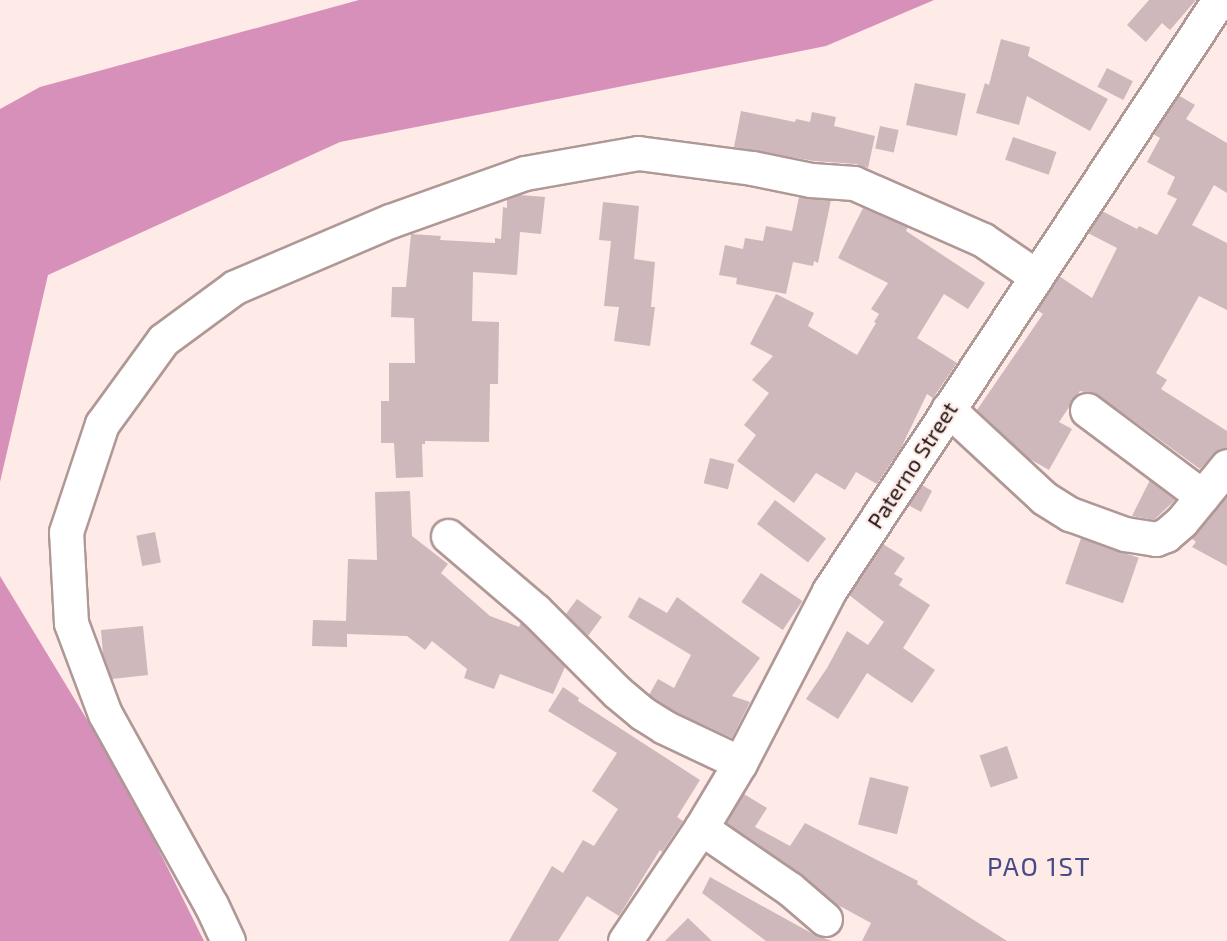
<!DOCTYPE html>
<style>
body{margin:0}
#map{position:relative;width:1227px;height:941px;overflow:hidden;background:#feeae7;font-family:"Exo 2",sans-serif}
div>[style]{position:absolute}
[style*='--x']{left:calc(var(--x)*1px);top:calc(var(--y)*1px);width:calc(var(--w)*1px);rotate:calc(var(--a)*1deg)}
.water>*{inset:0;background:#d790b9}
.building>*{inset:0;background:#cfb8bc;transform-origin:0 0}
.roads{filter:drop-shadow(2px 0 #af9895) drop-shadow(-2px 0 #af9895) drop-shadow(0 2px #af9895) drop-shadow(0 -2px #af9895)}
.minor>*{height:33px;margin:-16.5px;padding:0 16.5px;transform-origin:16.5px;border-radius:16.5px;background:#fff}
span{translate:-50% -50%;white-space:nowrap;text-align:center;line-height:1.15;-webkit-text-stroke:4.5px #feeae7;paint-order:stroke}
.street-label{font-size:22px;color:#1d1514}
.quarter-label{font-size:26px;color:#484a88;letter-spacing:1.5px}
</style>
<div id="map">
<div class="water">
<div style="clip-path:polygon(359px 0,934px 0,826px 46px,340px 142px,48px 275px,0 482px,0 109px,40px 87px)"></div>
<div style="clip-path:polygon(0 576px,126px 784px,204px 941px,0 941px)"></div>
</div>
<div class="building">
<div style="clip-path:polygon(1149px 0,1196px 0,1170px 30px,1162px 23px,1146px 42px,1127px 25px)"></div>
<div style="clip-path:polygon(1001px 39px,1030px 47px,1028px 56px,1108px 99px,1090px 131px,1027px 96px,1019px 125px,976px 113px,985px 83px,989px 85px)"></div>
<div style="left:1107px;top:68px;width:29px;height:21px;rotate:27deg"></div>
<div style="left:915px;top:83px;width:52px;height:43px;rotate:12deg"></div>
<div style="clip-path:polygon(1178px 95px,1195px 105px,1186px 119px,1227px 143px,1227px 193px,1214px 185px,1192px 225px,1227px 243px,1227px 310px,1199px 296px,1156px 373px,1167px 380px,1161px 389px,1227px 431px,1227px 448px,1213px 454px,1200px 469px,1098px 395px,1080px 391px,1059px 422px,1072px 429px,1049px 470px,1028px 458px,977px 410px,1043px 314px,1037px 310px,1059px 276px,1092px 298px,1117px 248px,1088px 233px,1102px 211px,1137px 229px,1139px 226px,1157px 235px,1177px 199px,1167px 194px,1175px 177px,1147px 162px,1160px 138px,1153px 134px)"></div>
<div style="clip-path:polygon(741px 111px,795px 122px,796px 119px,810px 122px,812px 112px,836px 117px,834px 126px,875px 136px,868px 168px,856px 164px,814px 161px,734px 147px)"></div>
<div style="left:880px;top:126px;width:19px;height:23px;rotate:12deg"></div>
<div style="left:1013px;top:137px;width:46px;height:24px;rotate:19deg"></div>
<div style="clip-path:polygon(520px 195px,545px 197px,541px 234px,520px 232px,517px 275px,473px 272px,472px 321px,499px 322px,498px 384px,490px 384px,489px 442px,425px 441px,425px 444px,422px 444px,423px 477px,396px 478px,394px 443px,381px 443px,381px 401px,389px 401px,389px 363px,415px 363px,414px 318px,391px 317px,392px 287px,406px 287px,411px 234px,441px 236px,440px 240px,495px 243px,495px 238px,501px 239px,503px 207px,507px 208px,507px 199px)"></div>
<div style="clip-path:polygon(799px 197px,831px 200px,818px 263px,814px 261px,813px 266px,793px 262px,786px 294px,736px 284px,737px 278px,719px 275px,725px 245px,743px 249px,745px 238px,763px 241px,766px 226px,792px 231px)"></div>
<div style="clip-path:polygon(603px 202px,639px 206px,634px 259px,655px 262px,651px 307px,655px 307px,650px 346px,614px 341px,619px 307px,604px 306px,611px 241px,599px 240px)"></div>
<div style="clip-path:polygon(863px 208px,908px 227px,906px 231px,985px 283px,968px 309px,944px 294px,917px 338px,957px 363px,933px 398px,927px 394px,901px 448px,877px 484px,856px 472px,845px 490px,816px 473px,794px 503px,737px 461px,756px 435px,744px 425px,769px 393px,752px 380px,773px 356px,750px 344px,776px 294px,814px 313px,808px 326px,857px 355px,876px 323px,874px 322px,879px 314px,871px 309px,888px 283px,838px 258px)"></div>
<div style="left:710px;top:458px;width:25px;height:26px;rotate:14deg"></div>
<div style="clip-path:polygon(1150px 480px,1175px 500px,1154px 520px,1132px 516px)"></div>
<div style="clip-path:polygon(922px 485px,932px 491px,921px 512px,908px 505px)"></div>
<div style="clip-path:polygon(410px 491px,412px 536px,448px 564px,441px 573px,490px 616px,519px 627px,521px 622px,565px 667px,553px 694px,500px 674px,494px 689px,464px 678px,467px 669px,432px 641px,425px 650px,407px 636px,347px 634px,347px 647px,312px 646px,313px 620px,346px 621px,348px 559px,377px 560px,375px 492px)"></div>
<div style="clip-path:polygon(1227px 496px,1227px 566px,1192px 547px,1196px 542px,1191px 538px)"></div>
<div style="left:775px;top:500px;width:64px;height:30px;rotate:37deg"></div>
<div style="left:155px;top:532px;width:31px;height:19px;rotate:79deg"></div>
<div style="left:1081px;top:538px;width:61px;height:48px;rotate:19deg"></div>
<div style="clip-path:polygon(883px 544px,905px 558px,894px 574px,903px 579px,899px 585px,930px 605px,903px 648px,935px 670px,912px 703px,867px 673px,838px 719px,806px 699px,827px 668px,847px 631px,868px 645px,884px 622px,849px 595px)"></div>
<div style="left:761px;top:573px;width:50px;height:35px;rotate:34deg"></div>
<div style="clip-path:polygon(639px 597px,667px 613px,677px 597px,760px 658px,732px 696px,750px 702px,732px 738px,673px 711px,649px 695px,658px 679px,674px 688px,691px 655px,628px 617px)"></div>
<div style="clip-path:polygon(577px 599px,602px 617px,588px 636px,566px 614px)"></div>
<div style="clip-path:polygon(143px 626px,148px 675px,112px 679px,103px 654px,101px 630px)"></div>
<div style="clip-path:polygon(563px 687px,579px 698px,578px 701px,700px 780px,677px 817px,683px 821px,662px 852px,660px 850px,619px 916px,587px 896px,558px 941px,509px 941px,552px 866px,563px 873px,583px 840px,594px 846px,618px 809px,592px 791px,617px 753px,548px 711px)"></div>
<div style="left:1007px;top:746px;width:34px;height:29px;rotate:71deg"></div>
<div style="left:870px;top:777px;width:40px;height:49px;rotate:14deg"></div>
<div style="clip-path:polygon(744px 794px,767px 808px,755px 827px,790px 846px,805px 823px,918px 881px,917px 884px,1007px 941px,862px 941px,871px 923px,836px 904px,801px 874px,726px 823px)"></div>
<div style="clip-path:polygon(710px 877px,813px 934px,832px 941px,766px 941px,702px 893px)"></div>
<div style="clip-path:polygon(688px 918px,712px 941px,665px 941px)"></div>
</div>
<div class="roads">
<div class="minor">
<div style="--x:948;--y:409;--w:131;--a:42.8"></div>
<div style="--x:1044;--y:498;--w:31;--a:32"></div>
<div style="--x:1070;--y:514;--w:59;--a:20"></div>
<div style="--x:1125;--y:534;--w:31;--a:9"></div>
<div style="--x:1156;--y:539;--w:11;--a:-22"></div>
<div style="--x:1166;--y:535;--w:21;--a:-41"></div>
<div style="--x:1182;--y:521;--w:71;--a:-50.7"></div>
<div style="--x:1087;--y:410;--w:144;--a:36.8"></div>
<div style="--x:448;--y:536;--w:114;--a:40.4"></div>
<div style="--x:535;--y:610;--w:116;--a:45"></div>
<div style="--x:617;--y:692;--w:33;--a:40"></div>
<div style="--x:642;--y:713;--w:26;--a:32"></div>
<div style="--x:664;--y:727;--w:84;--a:25.3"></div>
<div style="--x:701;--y:828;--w:108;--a:34.4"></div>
<div style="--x:790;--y:889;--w:46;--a:40.6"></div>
<div style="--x:228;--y:941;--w:40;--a:-115"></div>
<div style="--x:211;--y:905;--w:218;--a:-119"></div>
<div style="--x:105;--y:714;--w:97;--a:-110.5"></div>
<div style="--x:71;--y:623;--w:91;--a:-93.1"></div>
<div style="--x:66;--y:532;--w:114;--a:-71.6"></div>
<div style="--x:102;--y:424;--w:104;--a:-54"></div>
<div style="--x:163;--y:340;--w:89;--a:-36.4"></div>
<div style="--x:235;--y:287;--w:168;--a:-23.1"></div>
<div style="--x:390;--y:221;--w:143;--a:-19.6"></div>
<div style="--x:525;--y:173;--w:115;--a:-10"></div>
<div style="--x:638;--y:153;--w:115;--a:7.5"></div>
<div style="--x:752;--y:168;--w:60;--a:11.5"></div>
<div style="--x:811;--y:180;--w:43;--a:4"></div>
<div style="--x:854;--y:183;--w:141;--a:23.8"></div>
<div style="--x:983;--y:240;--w:64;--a:34.2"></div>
<div style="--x:625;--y:941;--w:136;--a:-56.1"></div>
<div style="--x:701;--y:828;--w:76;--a:-59"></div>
<div style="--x:740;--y:763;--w:194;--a:-62.6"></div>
<div style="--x:829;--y:591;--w:708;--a:-56.58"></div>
</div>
</div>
<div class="street-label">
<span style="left:912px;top:465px;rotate:-57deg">Paterno Street</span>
</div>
<div class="quarter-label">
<span style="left:1039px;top:866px">PAO 1ST</span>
</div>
</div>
